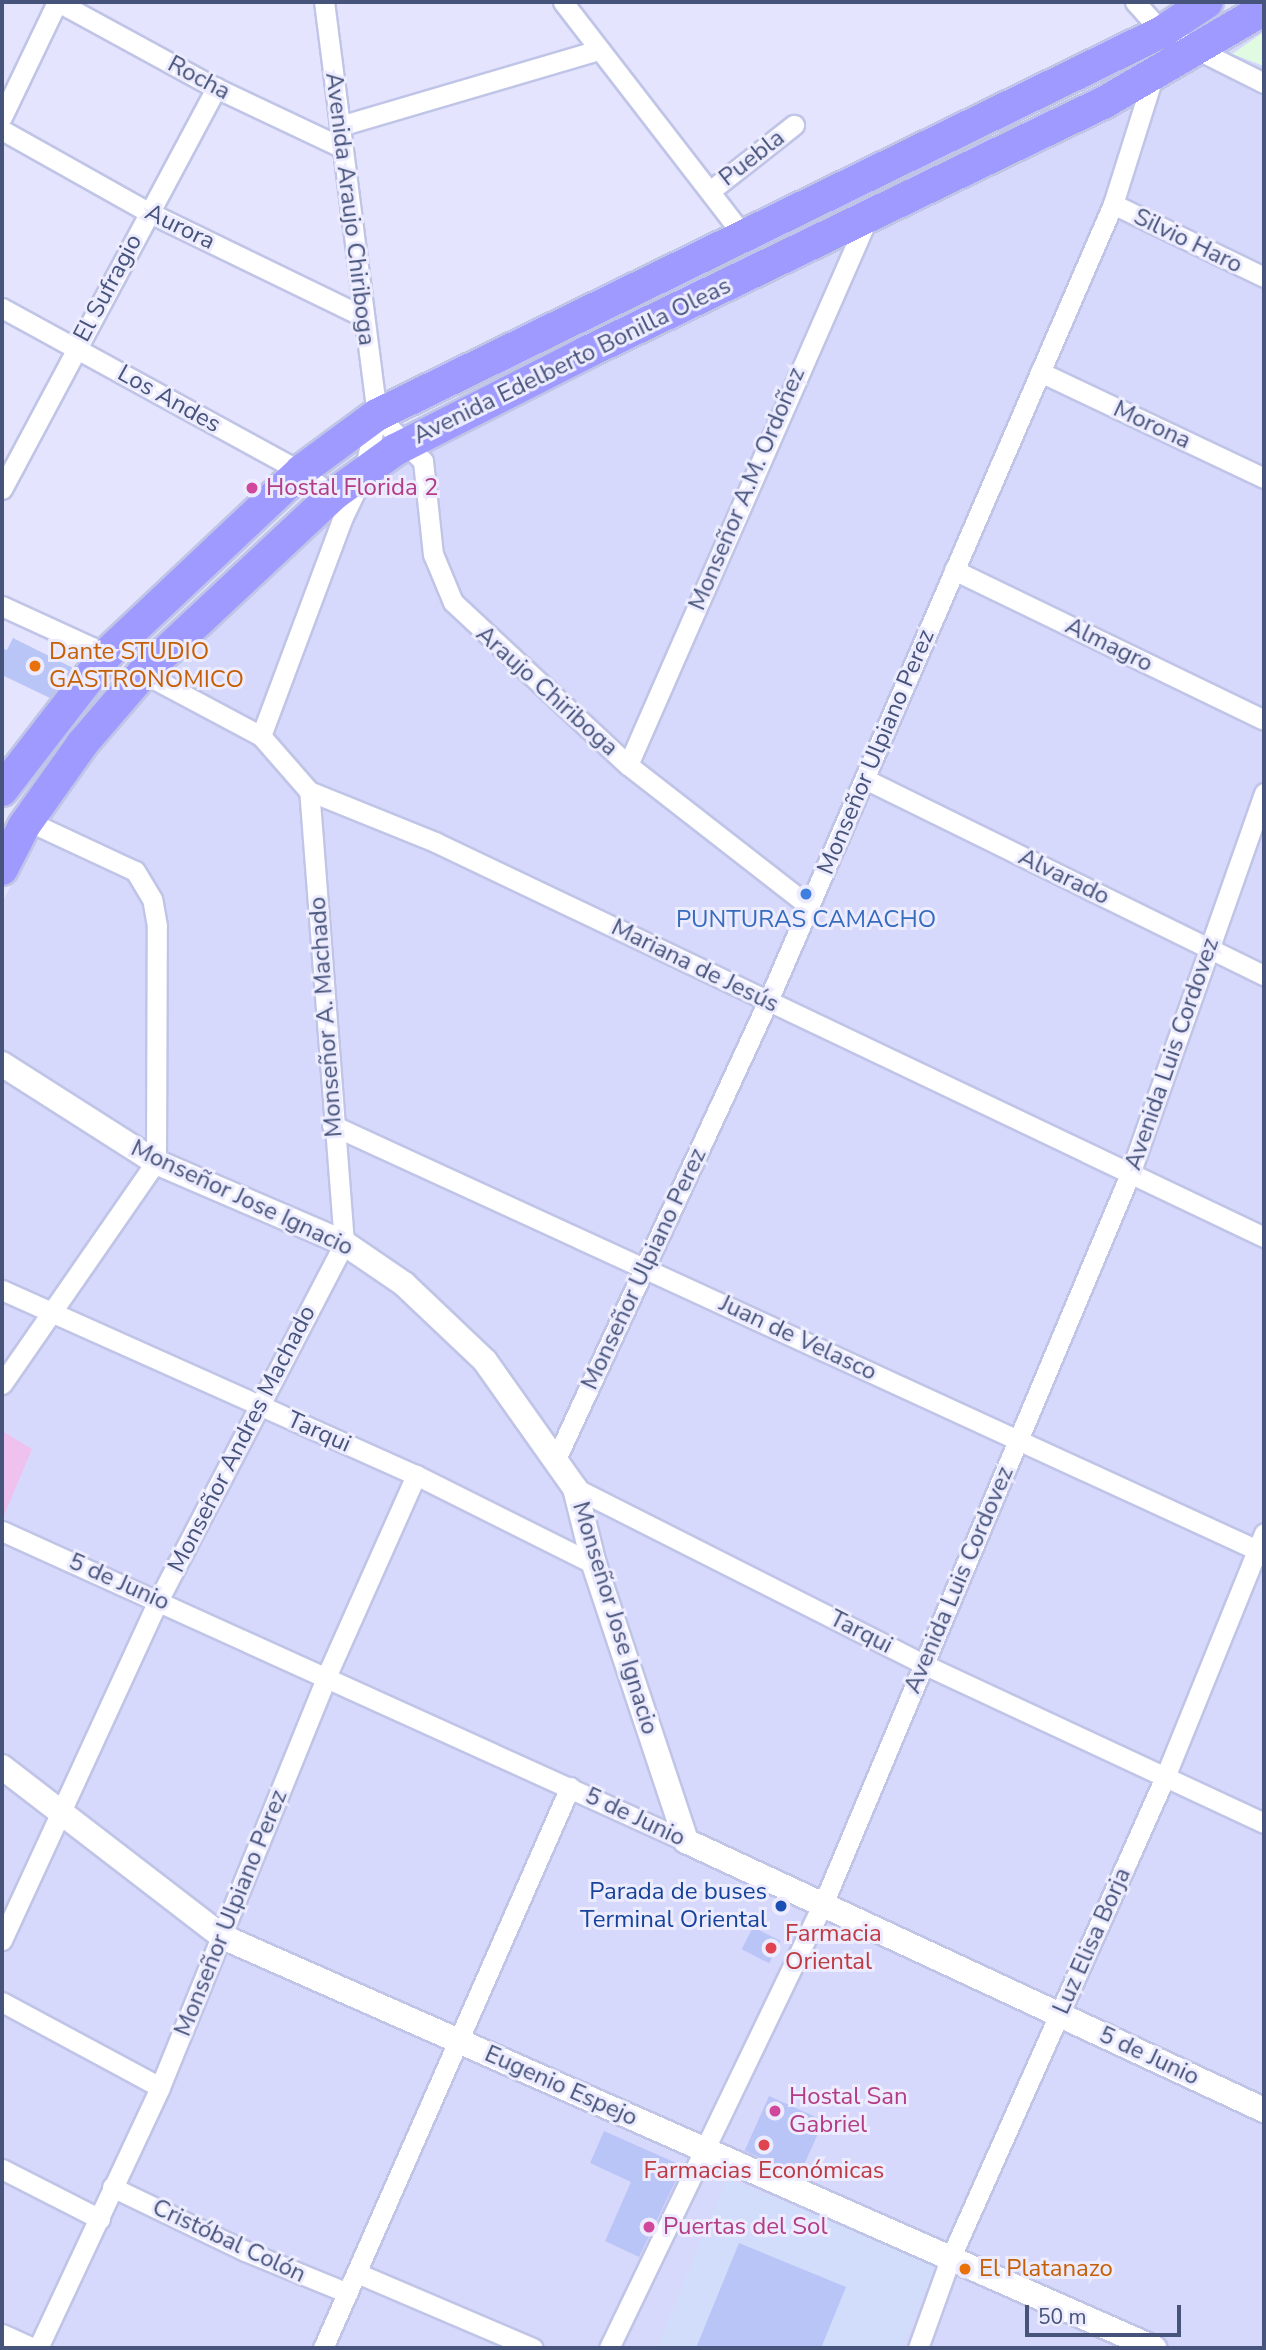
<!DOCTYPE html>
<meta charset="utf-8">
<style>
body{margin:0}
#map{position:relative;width:1266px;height:2350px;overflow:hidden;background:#e4e4fe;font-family:"Nunito Sans",sans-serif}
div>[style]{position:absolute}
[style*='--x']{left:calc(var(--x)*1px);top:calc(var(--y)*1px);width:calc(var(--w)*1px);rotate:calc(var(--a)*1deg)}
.residential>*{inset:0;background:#d7d9fc}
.commercial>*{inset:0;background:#d1ddfa}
.education>*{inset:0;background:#e0fbe2}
.green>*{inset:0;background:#eec1ee}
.building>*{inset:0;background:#b9c5f7;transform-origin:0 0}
.roads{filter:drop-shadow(2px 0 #c0c5e7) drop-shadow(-2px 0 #c0c5e7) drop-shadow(0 2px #c0c5e7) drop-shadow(0 -2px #c0c5e7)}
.minor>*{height:19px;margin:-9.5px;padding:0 9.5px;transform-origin:9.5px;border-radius:9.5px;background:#fff}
.tertiary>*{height:24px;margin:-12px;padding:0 12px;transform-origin:12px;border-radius:12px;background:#fff}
.primary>*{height:32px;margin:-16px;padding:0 16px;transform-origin:16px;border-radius:16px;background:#9e9aff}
.dots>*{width:19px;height:19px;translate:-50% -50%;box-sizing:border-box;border:4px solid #edecff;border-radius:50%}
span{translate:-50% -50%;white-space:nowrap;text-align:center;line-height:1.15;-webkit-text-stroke:6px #edecff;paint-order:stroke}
.street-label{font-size:24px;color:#46537a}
.hotel-label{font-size:24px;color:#b23c85}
.left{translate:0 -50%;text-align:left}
.food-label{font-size:24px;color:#c56008}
.shop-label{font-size:24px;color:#366cbe}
.transit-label{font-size:24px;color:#164399}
.right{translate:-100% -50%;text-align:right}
.health-label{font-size:24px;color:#be3a42}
.frame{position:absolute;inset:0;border:4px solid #46537a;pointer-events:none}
.scale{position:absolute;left:1025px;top:2305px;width:156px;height:32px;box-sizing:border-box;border:4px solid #46537a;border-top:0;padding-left:9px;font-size:21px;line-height:24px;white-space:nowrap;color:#46537a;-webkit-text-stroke:5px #edecff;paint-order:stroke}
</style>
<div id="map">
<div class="residential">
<div style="clip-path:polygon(1264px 28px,1264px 2348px,1172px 2348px,227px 1930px,2px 1755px,2px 903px,38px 834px,95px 754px,154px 684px,342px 507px,374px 483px,434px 445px,1113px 116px)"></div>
<div style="clip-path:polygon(2px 1783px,217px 1948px,1124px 2348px,2px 2348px)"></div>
</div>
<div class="commercial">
<div style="clip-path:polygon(726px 2178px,936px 2265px,902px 2348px,657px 2348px)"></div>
</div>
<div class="education">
<div style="clip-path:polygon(1264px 32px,1264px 66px,1232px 54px)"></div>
</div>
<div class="green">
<div style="clip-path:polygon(2px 1431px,32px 1449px,2px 1520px)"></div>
</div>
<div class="building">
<div style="clip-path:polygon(13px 638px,73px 668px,50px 698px,2px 675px,2px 648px,7px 650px)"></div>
<div style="left:753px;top:1927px;width:31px;height:25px;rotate:27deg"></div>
<div style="left:769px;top:2096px;width:60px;height:60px;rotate:24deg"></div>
<div style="clip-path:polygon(604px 2131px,683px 2166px,639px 2257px,605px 2241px,631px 2182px,590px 2163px)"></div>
<div style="clip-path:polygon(739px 2243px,846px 2287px,821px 2348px,696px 2348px)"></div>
</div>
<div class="roads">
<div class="minor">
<div style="--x:58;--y:2;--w:180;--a:28.6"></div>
<div style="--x:216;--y:88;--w:140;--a:25.3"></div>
<div style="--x:563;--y:2;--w:296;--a:52.3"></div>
<div style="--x:1135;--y:2;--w:40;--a:48"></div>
<div style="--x:1162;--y:32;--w:114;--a:26.6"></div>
<div style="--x:2;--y:117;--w:127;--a:-64.4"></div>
<div style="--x:340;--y:126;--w:270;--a:-16.4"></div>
<div style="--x:2;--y:130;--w:167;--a:29.3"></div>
<div style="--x:148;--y:212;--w:238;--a:25.9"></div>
<div style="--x:710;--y:191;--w:107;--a:-38.2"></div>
<div style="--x:1113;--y:204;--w:168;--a:25.8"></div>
<div style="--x:2;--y:308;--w:332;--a:28.7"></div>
<div style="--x:293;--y:467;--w:49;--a:35"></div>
<div style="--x:1040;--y:372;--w:248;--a:25.3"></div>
<div style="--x:377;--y:415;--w:65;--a:45"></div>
<div style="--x:423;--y:461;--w:94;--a:83.9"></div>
<div style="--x:433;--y:554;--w:52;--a:67.4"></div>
<div style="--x:453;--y:602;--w:239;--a:43"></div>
<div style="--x:628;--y:765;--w:229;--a:37.9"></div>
<div style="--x:2;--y:489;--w:455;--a:-61.9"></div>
<div style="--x:954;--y:570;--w:344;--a:25.8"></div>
<div style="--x:2;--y:606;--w:115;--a:24.6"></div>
<div style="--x:143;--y:673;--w:134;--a:28.1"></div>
<div style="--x:261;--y:736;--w:73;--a:48.9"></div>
<div style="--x:309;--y:791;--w:136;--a:22"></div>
<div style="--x:435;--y:842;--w:918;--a:25.48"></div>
<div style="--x:261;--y:736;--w:234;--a:-69.5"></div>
<div style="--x:343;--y:517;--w:47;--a:-64.5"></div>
<div style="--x:363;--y:475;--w:62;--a:-76.9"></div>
<div style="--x:377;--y:415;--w:416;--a:-97.3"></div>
<div style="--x:628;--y:765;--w:600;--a:-66.34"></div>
<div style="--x:865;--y:779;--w:445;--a:26.2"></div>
<div style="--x:332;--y:1125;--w:1026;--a:24.67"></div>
<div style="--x:2;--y:1290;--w:453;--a:24.1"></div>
<div style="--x:416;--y:1475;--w:199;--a:26.6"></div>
<div style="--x:2;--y:1384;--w:270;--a:-55.3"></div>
<div style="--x:156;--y:1162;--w:236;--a:-89.8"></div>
<div style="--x:157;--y:926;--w:27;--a:-100"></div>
<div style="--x:152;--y:899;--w:33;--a:-121"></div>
<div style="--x:135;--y:871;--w:118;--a:-155"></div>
<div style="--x:556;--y:1459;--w:505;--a:-65.16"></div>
<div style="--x:768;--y:1001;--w:868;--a:-66.59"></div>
<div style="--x:1113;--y:204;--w:139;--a:-72.5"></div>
<div style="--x:575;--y:1488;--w:390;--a:26.8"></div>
<div style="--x:923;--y:1664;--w:376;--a:25"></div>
<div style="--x:2;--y:1531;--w:751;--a:24.38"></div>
<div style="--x:2;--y:1940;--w:375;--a:-65.3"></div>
<div style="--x:159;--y:1599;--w:401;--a:-62.5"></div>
<div style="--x:344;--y:1243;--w:453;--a:-94.4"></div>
<div style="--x:2;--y:2002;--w:179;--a:28.3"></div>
<div style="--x:2;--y:2169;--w:110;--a:27"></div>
<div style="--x:112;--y:2187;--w:148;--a:25.7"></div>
<div style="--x:245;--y:2251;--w:111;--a:22.2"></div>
<div style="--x:357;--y:2273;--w:191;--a:23.1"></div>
<div style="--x:2;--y:2334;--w:34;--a:24"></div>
<div style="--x:38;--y:2348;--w:288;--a:-64.9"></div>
<div style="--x:160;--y:2087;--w:445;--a:-67.9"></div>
<div style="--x:327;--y:1675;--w:219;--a:-66"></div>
<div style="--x:323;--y:2348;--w:613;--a:-66.24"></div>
<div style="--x:609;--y:2348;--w:493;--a:-64.3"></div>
<div style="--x:823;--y:1904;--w:792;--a:-67.19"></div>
<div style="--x:1130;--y:1174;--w:404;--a:-70.6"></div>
<div style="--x:918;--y:2348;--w:95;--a:-70.2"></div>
<div style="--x:950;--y:2259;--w:528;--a:-65.96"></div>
<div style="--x:1165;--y:1777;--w:263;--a:-67.9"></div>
</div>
<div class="tertiary">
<div style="--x:2;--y:1064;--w:183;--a:32.5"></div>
<div style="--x:156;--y:1162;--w:205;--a:23.3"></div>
<div style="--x:344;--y:1243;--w:73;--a:34.3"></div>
<div style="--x:404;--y:1284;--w:112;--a:43.5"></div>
<div style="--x:485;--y:1361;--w:156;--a:54.7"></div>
<div style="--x:575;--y:1488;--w:78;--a:76"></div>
<div style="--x:594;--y:1564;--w:292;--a:71.6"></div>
<div style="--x:686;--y:1841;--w:638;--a:24.96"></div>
<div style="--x:2;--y:1767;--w:279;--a:37.6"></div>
<div style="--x:223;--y:1937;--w:1018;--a:23.82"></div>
</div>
<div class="primary">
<div style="--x:2;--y:790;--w:172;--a:-52.3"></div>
<div style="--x:107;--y:654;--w:267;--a:-43.3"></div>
<div style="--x:301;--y:471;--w:94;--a:-36.4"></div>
<div style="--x:377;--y:415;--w:873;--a:-26.01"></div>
<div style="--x:1162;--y:32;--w:54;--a:-33.7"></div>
<div style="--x:2;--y:869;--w:48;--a:-62.9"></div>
<div style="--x:24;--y:826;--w:100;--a:-54.7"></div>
<div style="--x:82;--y:744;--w:94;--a:-49.3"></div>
<div style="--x:143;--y:673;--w:260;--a:-43.1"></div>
<div style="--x:333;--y:495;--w:77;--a:-36"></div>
<div style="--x:395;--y:450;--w:213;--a:-27"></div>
<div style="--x:585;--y:353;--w:577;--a:-25.77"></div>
<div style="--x:1105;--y:102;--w:184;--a:-30.3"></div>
</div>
</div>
<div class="dots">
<div style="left:252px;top:488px;background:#d1479c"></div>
<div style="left:35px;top:666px;background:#e8710a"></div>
<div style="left:806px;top:894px;background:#3f7fe0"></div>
<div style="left:781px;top:1906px;background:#1a4fb4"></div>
<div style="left:771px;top:1948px;background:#e0444e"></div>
<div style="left:775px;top:2111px;background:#d1479c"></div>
<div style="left:764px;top:2145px;background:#e0444e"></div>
<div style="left:649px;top:2227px;background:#d1479c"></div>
<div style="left:965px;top:2269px;background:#e8710a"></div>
</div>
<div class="street-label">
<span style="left:199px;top:78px;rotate:28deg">Rocha</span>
<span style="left:752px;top:158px;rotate:-38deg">Puebla</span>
<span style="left:350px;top:209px;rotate:83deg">Avenida Araujo Chiriboga</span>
<span style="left:180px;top:227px;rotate:26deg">Aurora</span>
<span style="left:1188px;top:241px;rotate:26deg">Silvio Haro</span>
<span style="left:108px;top:288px;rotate:-62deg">El Sufragio</span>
<span style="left:572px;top:361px;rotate:-26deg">Avenida Edelberto Bonilla Oleas</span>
<span style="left:169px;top:399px;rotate:29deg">Los Andes</span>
<span style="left:1152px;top:425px;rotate:25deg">Morona</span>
<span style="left:747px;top:489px;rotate:-67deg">Monseñor A.M. Ordoñez</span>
<span style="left:1109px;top:645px;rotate:26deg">Almagro</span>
<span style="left:547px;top:691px;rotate:42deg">Araujo Chiriboga</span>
<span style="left:876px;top:752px;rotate:-67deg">Monseñor Ulpiano Perez</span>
<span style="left:1064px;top:877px;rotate:26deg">Alvarado</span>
<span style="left:695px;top:966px;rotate:26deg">Mariana de Jesús</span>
<span style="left:326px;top:1017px;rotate:-94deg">Monseñor A. Machado</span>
<span style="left:1172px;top:1054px;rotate:-71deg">Avenida Luis Cordovez</span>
<span style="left:242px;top:1198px;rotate:25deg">Monseñor Jose Ignacio</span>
<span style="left:644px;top:1269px;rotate:-65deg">Monseñor Ulpiano Perez</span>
<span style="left:798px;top:1338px;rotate:25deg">Juan de Velasco</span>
<span style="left:319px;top:1432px;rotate:24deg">Tarqui</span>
<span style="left:242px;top:1439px;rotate:-63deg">Monseñor Andres Machado</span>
<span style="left:959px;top:1580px;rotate:-67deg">Avenida Luis Cordovez</span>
<span style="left:119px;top:1582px;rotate:24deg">5 de Junio</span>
<span style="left:615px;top:1618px;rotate:73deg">Monseñor Jose Ignacio</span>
<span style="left:861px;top:1632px;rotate:27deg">Tarqui</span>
<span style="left:635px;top:1817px;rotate:25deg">5 de Junio</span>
<span style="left:231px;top:1913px;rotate:-68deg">Monseñor Ulpiano Perez</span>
<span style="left:1092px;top:1941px;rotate:-66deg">Luz Elisa Borja</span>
<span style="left:1149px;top:2056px;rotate:25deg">5 de Junio</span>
<span style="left:561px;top:2086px;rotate:24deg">Eugenio Espejo</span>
<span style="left:229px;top:2241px;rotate:25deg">Cristóbal Colón</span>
</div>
<div class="hotel-label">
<span class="left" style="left:266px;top:488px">Hostal Florida 2</span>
<span class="left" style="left:789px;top:2111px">Hostal San<br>Gabriel</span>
<span class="left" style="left:663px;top:2227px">Puertas del Sol</span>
</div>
<div class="food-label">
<span class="left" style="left:49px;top:666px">Dante STUDIO<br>GASTRONOMICO</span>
<span class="left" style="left:979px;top:2269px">El Platanazo</span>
</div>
<div class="shop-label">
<span style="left:806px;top:920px">PUNTURAS CAMACHO</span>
</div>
<div class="transit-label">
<span class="right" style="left:767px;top:1906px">Parada de buses<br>Terminal Oriental</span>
</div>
<div class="health-label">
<span class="left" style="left:785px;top:1948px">Farmacia<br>Oriental</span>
<span style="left:764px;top:2171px">Farmacias Económicas</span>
</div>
<div class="frame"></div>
<div class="scale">50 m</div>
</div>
